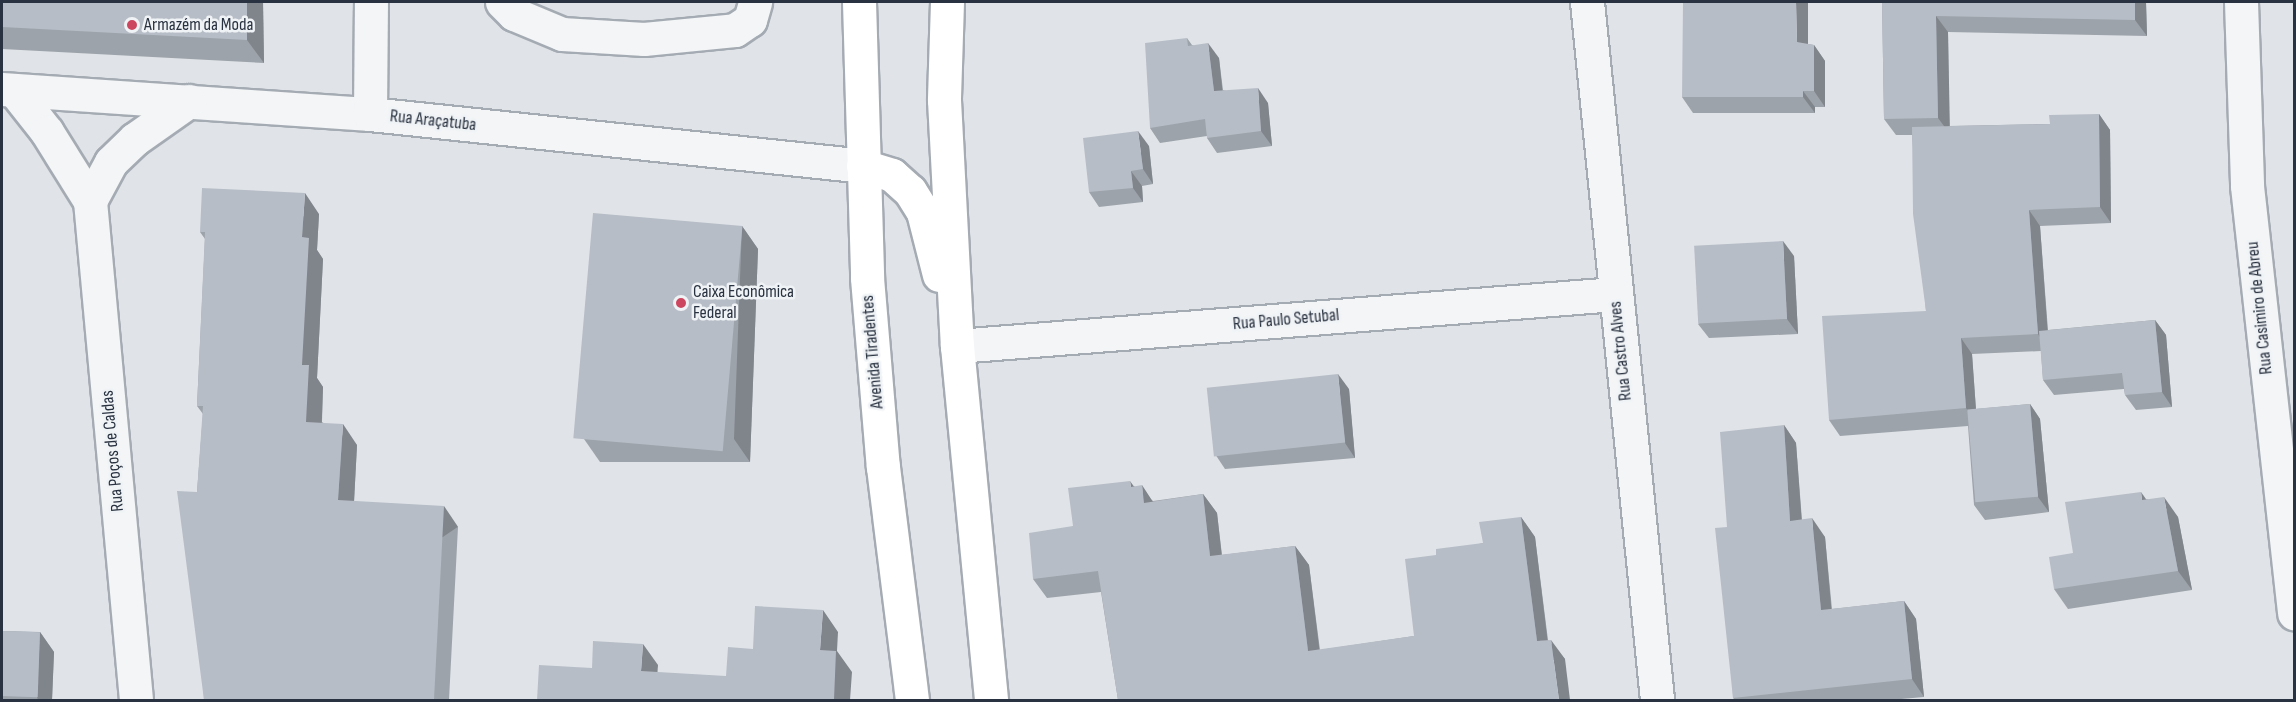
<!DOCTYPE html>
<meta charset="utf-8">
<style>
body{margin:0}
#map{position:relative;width:2296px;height:702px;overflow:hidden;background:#e0e4e9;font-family:"Sofia Sans Condensed",sans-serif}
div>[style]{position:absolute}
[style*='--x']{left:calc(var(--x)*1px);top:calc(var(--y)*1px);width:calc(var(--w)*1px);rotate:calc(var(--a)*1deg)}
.roads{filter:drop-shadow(2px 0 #a5abb3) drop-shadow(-2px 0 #a5abb3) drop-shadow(0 2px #a5abb3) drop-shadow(0 -2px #a5abb3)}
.minor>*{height:33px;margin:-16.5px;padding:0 16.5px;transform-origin:16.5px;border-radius:16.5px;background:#f3f5f7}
.major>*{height:33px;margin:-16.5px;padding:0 16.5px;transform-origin:16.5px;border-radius:16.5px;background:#fff}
.wall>*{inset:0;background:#9da3aa}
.shaded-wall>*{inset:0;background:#80848b;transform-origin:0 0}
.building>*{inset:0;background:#b7bdc6;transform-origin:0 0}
.dots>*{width:16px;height:16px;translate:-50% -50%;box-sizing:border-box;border:3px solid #f0f3f6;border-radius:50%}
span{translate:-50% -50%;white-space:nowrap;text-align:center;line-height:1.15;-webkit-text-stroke:5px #f0f3f6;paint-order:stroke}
.poi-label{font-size:18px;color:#293240}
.left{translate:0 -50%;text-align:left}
.street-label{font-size:18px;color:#293240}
.frame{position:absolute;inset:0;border:3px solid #293240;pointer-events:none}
</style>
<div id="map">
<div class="roads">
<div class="minor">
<div style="--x:502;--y:2;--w:17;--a:45"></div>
<div style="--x:514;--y:14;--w:52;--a:22.6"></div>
<div style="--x:562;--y:34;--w:82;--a:3.5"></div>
<div style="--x:644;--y:39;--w:91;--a:-5.6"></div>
<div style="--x:735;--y:30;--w:18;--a:-34"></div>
<div style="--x:750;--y:20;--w:19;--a:-74"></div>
<div style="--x:1587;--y:2;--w:702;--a:84.27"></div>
<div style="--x:2241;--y:2;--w:184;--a:88.1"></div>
<div style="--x:2247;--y:186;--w:430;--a:83.7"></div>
<div style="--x:2;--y:89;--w:369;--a:3.9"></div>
<div style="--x:370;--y:114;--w:496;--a:6"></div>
<div style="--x:14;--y:90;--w:53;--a:51.8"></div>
<div style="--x:47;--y:132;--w:81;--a:58.1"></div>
<div style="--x:90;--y:201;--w:501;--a:84.73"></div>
<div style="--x:370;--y:114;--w:112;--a:-89.5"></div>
<div style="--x:90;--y:201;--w:44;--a:-61.7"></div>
<div style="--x:111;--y:162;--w:33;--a:-44"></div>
<div style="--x:135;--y:139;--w:66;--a:-35.1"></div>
<div style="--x:957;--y:346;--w:660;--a:-4.52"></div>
</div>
<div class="major">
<div style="--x:859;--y:2;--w:276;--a:88.3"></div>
<div style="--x:867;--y:278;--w:190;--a:85.2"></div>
<div style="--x:883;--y:467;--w:235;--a:82.9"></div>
<div style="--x:947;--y:2;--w:98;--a:91.8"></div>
<div style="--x:944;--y:100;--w:246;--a:87"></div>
<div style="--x:957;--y:346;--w:356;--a:84.5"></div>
<div style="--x:863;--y:166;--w:30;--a:17"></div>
<div style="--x:892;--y:175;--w:24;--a:42"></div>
<div style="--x:910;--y:191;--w:25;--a:58"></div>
<div style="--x:923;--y:212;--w:65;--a:75.7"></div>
</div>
</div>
<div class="wall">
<div style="clip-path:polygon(2px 2px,263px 2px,264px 63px,2px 49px)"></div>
<div style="clip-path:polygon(1882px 2px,2146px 2px,2147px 36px,1948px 32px,1949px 126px,2050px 124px,2099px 114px,2110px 130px,2111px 223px,2040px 226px,2048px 330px,2155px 320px,2166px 335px,2172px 407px,2136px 410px,2125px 395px,2124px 389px,2054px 395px,2043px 380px,2041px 351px,1972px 354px,1976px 409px,2030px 404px,2040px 419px,2049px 512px,1985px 520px,1974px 505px,1968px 426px,1840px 436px,1829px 420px,1926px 311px,1912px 135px,1896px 135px,1884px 119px)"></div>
<div style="clip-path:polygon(1187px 38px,1192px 45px,1219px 58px,1223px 90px,1268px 103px,1272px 146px,1217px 153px,1207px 138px,1207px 136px,1160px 143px,1150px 128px)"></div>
<div style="clip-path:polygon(1808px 44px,1814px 45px,1825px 61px,1825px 107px,1815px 107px,1815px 113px,1693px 113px,1682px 97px)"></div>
<div style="clip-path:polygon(1149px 146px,1153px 184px,1142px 186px,1143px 202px,1099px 207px,1089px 192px)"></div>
<div style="clip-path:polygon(319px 214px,317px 250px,323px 259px,317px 378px,323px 387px,322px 422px,357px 445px,354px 501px,458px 527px,449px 700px,204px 700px,197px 492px,203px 414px,197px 406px,205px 239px,200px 232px)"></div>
<div style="clip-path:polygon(742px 226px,758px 249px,750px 462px,600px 462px,584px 439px)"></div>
<div style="clip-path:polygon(1794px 256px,1798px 334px,1709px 338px,1698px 324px)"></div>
<div style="clip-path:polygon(1349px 389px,1355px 458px,1225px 469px,1215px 454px)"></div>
<div style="clip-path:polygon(1784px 425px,1796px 443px,1802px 520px,1825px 537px,1832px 609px,1904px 601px,1916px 619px,1924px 697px,1890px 700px,1735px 700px,1733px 698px,1727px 527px)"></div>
<div style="clip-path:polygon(1134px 486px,1153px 501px,1203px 494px,1217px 513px,1222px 555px,1295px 546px,1309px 565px,1320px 650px,1414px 636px,1436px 555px,1483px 543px,1521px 517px,1535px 537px,1548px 640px,1565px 659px,1118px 700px,1101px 592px,1047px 598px,1033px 579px,1073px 526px)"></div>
<div style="clip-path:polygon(2147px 499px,2178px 517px,2192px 590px,2068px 609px,2054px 589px,2073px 553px)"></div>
<div style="clip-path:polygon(2px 631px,40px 632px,54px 652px,52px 700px,2px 700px)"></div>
</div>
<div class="shaded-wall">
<div style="clip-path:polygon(247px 2px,263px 2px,264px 63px,247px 40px)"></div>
<div style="clip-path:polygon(1796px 2px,1808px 2px,1808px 58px,1797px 42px)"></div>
<div style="clip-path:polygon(2135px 2px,2146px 2px,2147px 36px,2135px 20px)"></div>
<div style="clip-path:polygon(1936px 16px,1948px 32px,1950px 134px,1938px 118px)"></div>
<div style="clip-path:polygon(1208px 43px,1219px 58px,1224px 106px,1214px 91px)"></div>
<div style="clip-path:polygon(1814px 45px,1825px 61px,1825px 107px,1814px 91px)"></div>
<div style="clip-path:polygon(1258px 88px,1268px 103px,1272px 146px,1261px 131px)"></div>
<div style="clip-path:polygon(1803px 91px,1815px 107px,1815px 113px,1803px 97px)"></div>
<div style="clip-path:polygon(2099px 114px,2110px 130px,2111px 223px,2100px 207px)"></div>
<div style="clip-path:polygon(1138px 131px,1149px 146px,1153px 184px,1143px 169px)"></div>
<div style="clip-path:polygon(1131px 171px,1142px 186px,1143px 202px,1133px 188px)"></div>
<div style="clip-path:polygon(305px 193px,319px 214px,317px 250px,323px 259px,317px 378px,323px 387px,321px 443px,306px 422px,302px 365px,302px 237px)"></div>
<div style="clip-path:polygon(2029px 210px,2040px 226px,2049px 351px,2038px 334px)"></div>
<div style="clip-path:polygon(742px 226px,758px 249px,750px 462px,734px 439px)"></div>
<div style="clip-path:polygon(1783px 241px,1794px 256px,1798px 334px,1787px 319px)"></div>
<div style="clip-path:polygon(2155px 320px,2166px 335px,2172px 407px,2162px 392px)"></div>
<div style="clip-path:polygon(1961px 338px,1972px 354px,1977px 425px,1966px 408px)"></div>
<div style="clip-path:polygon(1338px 374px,1349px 389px,1355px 458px,1345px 443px)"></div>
<div style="clip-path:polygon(2030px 404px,2040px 419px,2049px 512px,2038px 497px)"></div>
<div style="clip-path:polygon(343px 424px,357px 445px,353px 521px,338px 500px)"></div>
<div style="clip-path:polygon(1784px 425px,1796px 443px,1803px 539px,1790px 521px)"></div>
<div style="clip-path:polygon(1130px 481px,1143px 499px,1142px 485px,1155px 505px,1157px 522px,1131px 487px)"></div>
<div style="clip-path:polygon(2141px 492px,2155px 512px,2142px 500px)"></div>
<div style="clip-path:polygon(1203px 494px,1217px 513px,1224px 576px,1210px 556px)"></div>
<div style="clip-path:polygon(2164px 497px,2178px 517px,2192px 590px,2178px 571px)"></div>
<div style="left:444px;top:506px;width:25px;height:194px;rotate:56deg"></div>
<div style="clip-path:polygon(1521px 517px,1535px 537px,1550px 661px,1537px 641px)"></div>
<div style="clip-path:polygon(1812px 518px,1825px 537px,1833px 628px,1821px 610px)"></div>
<div style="clip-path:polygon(1295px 546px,1309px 565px,1322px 671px,1308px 651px)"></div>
<div style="clip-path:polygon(1904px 601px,1916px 619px,1924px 697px,1912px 679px)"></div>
<div style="clip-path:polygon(823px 610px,838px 632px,837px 651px,852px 672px,850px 700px,834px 700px,820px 650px)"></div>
<div style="clip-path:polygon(40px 632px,54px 652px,52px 700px,39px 700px,37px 698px)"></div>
<div style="clip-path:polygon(1551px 640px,1565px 659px,1570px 700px,1559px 700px)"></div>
<div style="clip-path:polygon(643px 644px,658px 665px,656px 692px,641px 671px)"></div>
</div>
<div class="building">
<div style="clip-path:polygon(2px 2px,247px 2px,247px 40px,2px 27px)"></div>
<div style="clip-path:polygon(1683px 2px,1796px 2px,1797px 42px,1814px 45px,1814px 91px,1803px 91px,1803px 97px,1682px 97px)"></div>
<div style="clip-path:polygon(1882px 2px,2135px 2px,2135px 20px,1936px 16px,1938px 118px,1884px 119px)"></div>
<div style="clip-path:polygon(1187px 38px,1188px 46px,1208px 43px,1214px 91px,1258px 88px,1261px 131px,1207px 138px,1205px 119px,1150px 128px,1145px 43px)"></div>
<div style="clip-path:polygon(2099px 114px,2100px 207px,2029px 210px,2038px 334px,1961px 338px,1966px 408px,1829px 420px,1822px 316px,1926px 311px,1913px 214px,1912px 127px,2050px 124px,2049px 115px)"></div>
<div style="clip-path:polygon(1138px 131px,1143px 169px,1131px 171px,1133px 188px,1089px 192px,1083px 138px)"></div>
<div style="clip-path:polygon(202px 188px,305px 193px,302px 237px,309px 238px,302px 365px,309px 365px,306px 422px,343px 424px,338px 500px,444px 506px,434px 700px,204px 700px,177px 491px,197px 492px,203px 406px,197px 406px,205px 232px,200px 232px)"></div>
<div style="left:593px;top:213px;width:150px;height:226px;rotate:5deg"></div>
<div style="left:1783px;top:241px;width:78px;height:89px;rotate:87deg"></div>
<div style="clip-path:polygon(2155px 320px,2162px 392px,2125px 395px,2122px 373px,2043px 380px,2039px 331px)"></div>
<div style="left:1338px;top:374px;width:69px;height:132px;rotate:84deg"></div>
<div style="left:2030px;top:404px;width:93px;height:63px;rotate:85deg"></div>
<div style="clip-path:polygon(1784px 425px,1790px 521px,1812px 518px,1821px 610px,1904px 601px,1912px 679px,1733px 698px,1715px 528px,1727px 527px,1720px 432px)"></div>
<div style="clip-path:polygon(1130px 481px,1131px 487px,1142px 485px,1144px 503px,1203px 494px,1210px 556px,1295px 546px,1308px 651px,1414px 636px,1405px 559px,1436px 555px,1436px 549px,1483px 543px,1479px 522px,1521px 517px,1537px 641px,1551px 640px,1559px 700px,1118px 700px,1098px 571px,1033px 579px,1029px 533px,1073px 526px,1068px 488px)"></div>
<div style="clip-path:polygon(2141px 492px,2142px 500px,2164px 497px,2178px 571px,2054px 589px,2049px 557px,2073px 553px,2065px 502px)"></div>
<div style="clip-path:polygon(755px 606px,823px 610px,820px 650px,836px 651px,834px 700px,537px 700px,539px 665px,592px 668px,593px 641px,643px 644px,641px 671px,726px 676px,728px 647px,753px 649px)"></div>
<div style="left:2px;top:631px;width:38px;height:65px;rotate:2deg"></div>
</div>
<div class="dots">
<div style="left:132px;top:25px;background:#cd465f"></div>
<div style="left:681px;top:303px;background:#cd465f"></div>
</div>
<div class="poi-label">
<span class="left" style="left:144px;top:25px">Armazém da Moda</span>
<span class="left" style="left:693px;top:303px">Caixa Econômica<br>Federal</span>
</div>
<div class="street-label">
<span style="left:433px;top:121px;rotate:6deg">Rua Araçatuba</span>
<span style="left:2260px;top:308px;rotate:-96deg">Rua Casimiro de Abreu</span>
<span style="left:1286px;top:320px;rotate:-5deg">Rua Paulo Setubal</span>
<span style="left:1621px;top:351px;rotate:-96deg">Rua Castro Alves</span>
<span style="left:873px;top:352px;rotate:-95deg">Avenida Tiradentes</span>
<span style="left:113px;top:451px;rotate:-95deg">Rua Poços de Caldas</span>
</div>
<div class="frame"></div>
</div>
